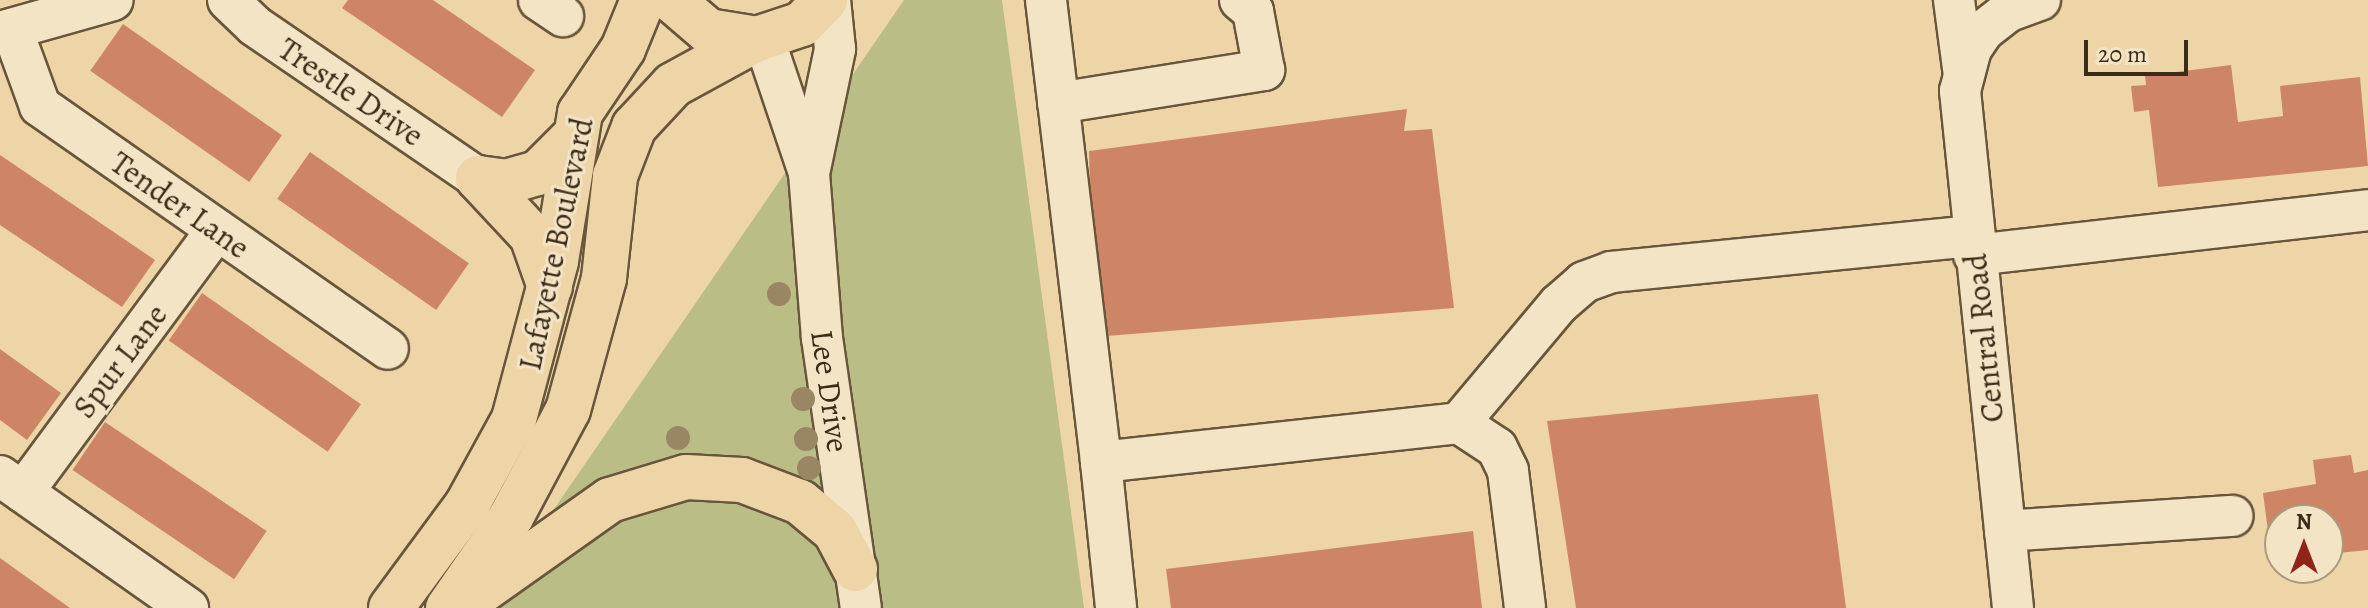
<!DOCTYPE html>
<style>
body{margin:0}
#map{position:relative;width:2368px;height:608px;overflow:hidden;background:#edd5a8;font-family:Alegreya,serif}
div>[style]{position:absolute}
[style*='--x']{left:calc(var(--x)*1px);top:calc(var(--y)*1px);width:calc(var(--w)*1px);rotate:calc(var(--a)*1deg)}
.green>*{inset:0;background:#babd86}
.building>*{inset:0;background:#ce8565;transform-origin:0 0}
.roads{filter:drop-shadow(2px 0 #68563b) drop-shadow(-2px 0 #68563b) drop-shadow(0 2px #68563b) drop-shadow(0 -2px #68563b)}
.minor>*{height:40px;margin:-20px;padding:0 20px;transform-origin:20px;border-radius:20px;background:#f3e4c6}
.major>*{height:44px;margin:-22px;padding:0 22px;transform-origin:22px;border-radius:22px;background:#edd5a8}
.trees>*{width:24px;height:24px;margin:-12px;border-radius:50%;background:#998764}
span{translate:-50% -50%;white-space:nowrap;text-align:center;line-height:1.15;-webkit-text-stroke:6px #f3e4c6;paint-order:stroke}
.street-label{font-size:32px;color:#3c2b17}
.north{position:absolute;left:2264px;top:504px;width:80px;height:80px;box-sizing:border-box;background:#f3e4c6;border:2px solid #aa9a80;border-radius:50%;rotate:0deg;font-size:22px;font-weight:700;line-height:32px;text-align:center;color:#3c2b17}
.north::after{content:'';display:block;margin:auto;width:28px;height:36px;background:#8f2418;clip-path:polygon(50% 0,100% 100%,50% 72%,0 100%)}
.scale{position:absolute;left:2084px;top:40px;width:104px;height:36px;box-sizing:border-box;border:4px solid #3c2b17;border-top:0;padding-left:10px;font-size:24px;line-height:28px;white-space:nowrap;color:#3c2b17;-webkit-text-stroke:6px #f3e4c6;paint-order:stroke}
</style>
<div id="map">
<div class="green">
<div style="clip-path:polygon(904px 0,1002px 0,1084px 608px,486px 608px)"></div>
</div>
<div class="building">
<div style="clip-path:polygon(348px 0,433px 0,535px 70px,502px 117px,342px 8px)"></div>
<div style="left:123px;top:24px;width:194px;height:57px;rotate:35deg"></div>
<div style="clip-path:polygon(2231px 65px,2238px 122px,2283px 116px,2280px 86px,2360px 77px,2368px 166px,2158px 187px,2149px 110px,2134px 112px,2131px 86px,2146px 85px,2145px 76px)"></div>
<div style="clip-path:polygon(1407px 109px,1404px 131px,1432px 129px,1454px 308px,1094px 337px,1089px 151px)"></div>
<div style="left:310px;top:152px;width:194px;height:57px;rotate:35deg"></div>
<div style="clip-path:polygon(0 155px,155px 260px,122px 307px,0 225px)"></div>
<div style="left:202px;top:293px;width:194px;height:58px;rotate:35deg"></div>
<div style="clip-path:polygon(0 349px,61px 393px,27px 440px,0 420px)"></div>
<div style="clip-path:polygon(1818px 394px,1846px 608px,1576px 608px,1547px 421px)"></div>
<div style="left:105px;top:422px;width:195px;height:58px;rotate:34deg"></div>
<div style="clip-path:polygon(2351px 455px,2354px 473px,2368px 470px,2368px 550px,2328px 554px,2328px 520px,2280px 520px,2280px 560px,2272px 561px,2263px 493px,2316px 484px,2313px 460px)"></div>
<div style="clip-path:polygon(1473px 531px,1482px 608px,1171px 608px,1166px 569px)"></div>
<div style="clip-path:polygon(0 558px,70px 608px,0 608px)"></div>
</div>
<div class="roads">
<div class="minor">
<div style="--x:228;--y:0;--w:37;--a:44"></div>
<div style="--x:255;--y:26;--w:270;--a:34.3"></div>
<div style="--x:539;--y:0;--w:29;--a:34"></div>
<div style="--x:1046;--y:0;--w:465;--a:83.2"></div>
<div style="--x:1101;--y:462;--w:360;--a:-6.2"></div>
<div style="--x:1459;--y:423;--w:45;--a:33.3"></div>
<div style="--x:1497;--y:448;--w:25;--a:64"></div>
<div style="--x:1508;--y:471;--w:138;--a:82.9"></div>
<div style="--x:1954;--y:0;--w:69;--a:82.5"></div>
<div style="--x:12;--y:29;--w:82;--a:70"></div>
<div style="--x:40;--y:106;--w:424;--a:34.9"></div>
<div style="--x:0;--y:32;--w:117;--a:-15.8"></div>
<div style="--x:764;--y:39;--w:141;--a:71.4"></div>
<div style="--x:809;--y:173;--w:166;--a:85.5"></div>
<div style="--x:822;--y:338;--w:273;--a:81.8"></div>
<div style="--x:1058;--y:103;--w:209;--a:-9.1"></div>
<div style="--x:1264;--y:70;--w:60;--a:-100.6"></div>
<div style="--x:1253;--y:11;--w:17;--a:-140"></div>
<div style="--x:810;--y:169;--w:123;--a:-78.2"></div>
<div style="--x:835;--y:49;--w:49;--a:-95.8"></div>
<div style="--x:1974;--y:255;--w:397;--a:-6.5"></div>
<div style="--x:1459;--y:423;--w:155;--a:-50"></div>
<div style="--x:1559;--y:304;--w:33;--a:-41"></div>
<div style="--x:1584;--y:282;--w:29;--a:-20"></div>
<div style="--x:1611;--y:272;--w:364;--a:-5.7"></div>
<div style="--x:1101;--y:462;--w:147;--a:84.1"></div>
<div style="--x:0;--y:476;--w:230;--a:35.1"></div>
<div style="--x:23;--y:492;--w:326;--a:-53.5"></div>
<div style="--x:2005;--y:531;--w:228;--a:-3.8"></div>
<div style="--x:2013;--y:608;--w:520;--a:-95.85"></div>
<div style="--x:1960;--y:91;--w:43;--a:-75.3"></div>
<div style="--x:1971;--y:49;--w:22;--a:-56"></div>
<div style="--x:1983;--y:31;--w:33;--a:-38"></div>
<div style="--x:2009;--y:11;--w:33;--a:-20"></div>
</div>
<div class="major">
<div style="--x:672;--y:0;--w:48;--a:40.7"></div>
<div style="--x:708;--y:31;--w:50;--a:9.3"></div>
<div style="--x:757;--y:39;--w:47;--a:-18.4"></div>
<div style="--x:802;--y:24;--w:33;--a:-46"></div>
<div style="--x:478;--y:178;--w:79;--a:47"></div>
<div style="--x:532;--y:236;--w:54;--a:70.6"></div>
<div style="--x:478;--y:178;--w:28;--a:8"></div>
<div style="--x:506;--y:182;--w:33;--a:-16"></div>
<div style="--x:538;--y:173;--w:49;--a:-45"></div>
<div style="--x:466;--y:602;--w:176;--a:-35.3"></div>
<div style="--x:610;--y:500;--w:79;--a:-16.8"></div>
<div style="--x:686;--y:477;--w:56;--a:3.1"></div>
<div style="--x:742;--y:480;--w:62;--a:20.8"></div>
<div style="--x:800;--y:502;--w:45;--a:39.6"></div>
<div style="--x:835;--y:531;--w:43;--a:62.2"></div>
<div style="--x:391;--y:608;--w:128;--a:-53.6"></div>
<div style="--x:467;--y:505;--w:98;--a:-61.3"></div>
<div style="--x:514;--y:419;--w:163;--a:-75.1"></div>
<div style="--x:556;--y:261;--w:150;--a:-80.8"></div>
<div style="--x:580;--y:113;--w:77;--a:-56.1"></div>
<div style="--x:623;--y:49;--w:53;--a:-67.8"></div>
<div style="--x:448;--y:608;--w:111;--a:-55.3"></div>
<div style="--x:511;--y:517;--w:121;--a:-62"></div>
<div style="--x:568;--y:410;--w:137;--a:-74.7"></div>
<div style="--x:604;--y:278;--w:103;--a:-83.8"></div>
<div style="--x:615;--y:176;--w:53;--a:-68.8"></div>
<div style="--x:634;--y:127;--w:57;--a:-47.1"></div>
<div style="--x:673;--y:85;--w:96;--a:-28.7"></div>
</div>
</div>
<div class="trees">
<div style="left:779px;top:294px"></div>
<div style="left:803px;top:399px"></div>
<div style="left:678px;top:438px"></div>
<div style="left:806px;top:439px"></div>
<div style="left:809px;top:468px"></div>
</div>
<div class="street-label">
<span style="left:351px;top:92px;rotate:34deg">Trestle Drive</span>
<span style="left:180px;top:205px;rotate:35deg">Tender Lane</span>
<span style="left:556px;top:244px;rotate:-78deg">Lafayette Boulevard</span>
<span style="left:1984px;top:338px;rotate:-96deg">Central Road</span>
<span style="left:120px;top:361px;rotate:-53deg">Spur Lane</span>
<span style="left:830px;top:391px;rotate:82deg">Lee Drive</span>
</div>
<div class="north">N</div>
<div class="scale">20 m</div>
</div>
